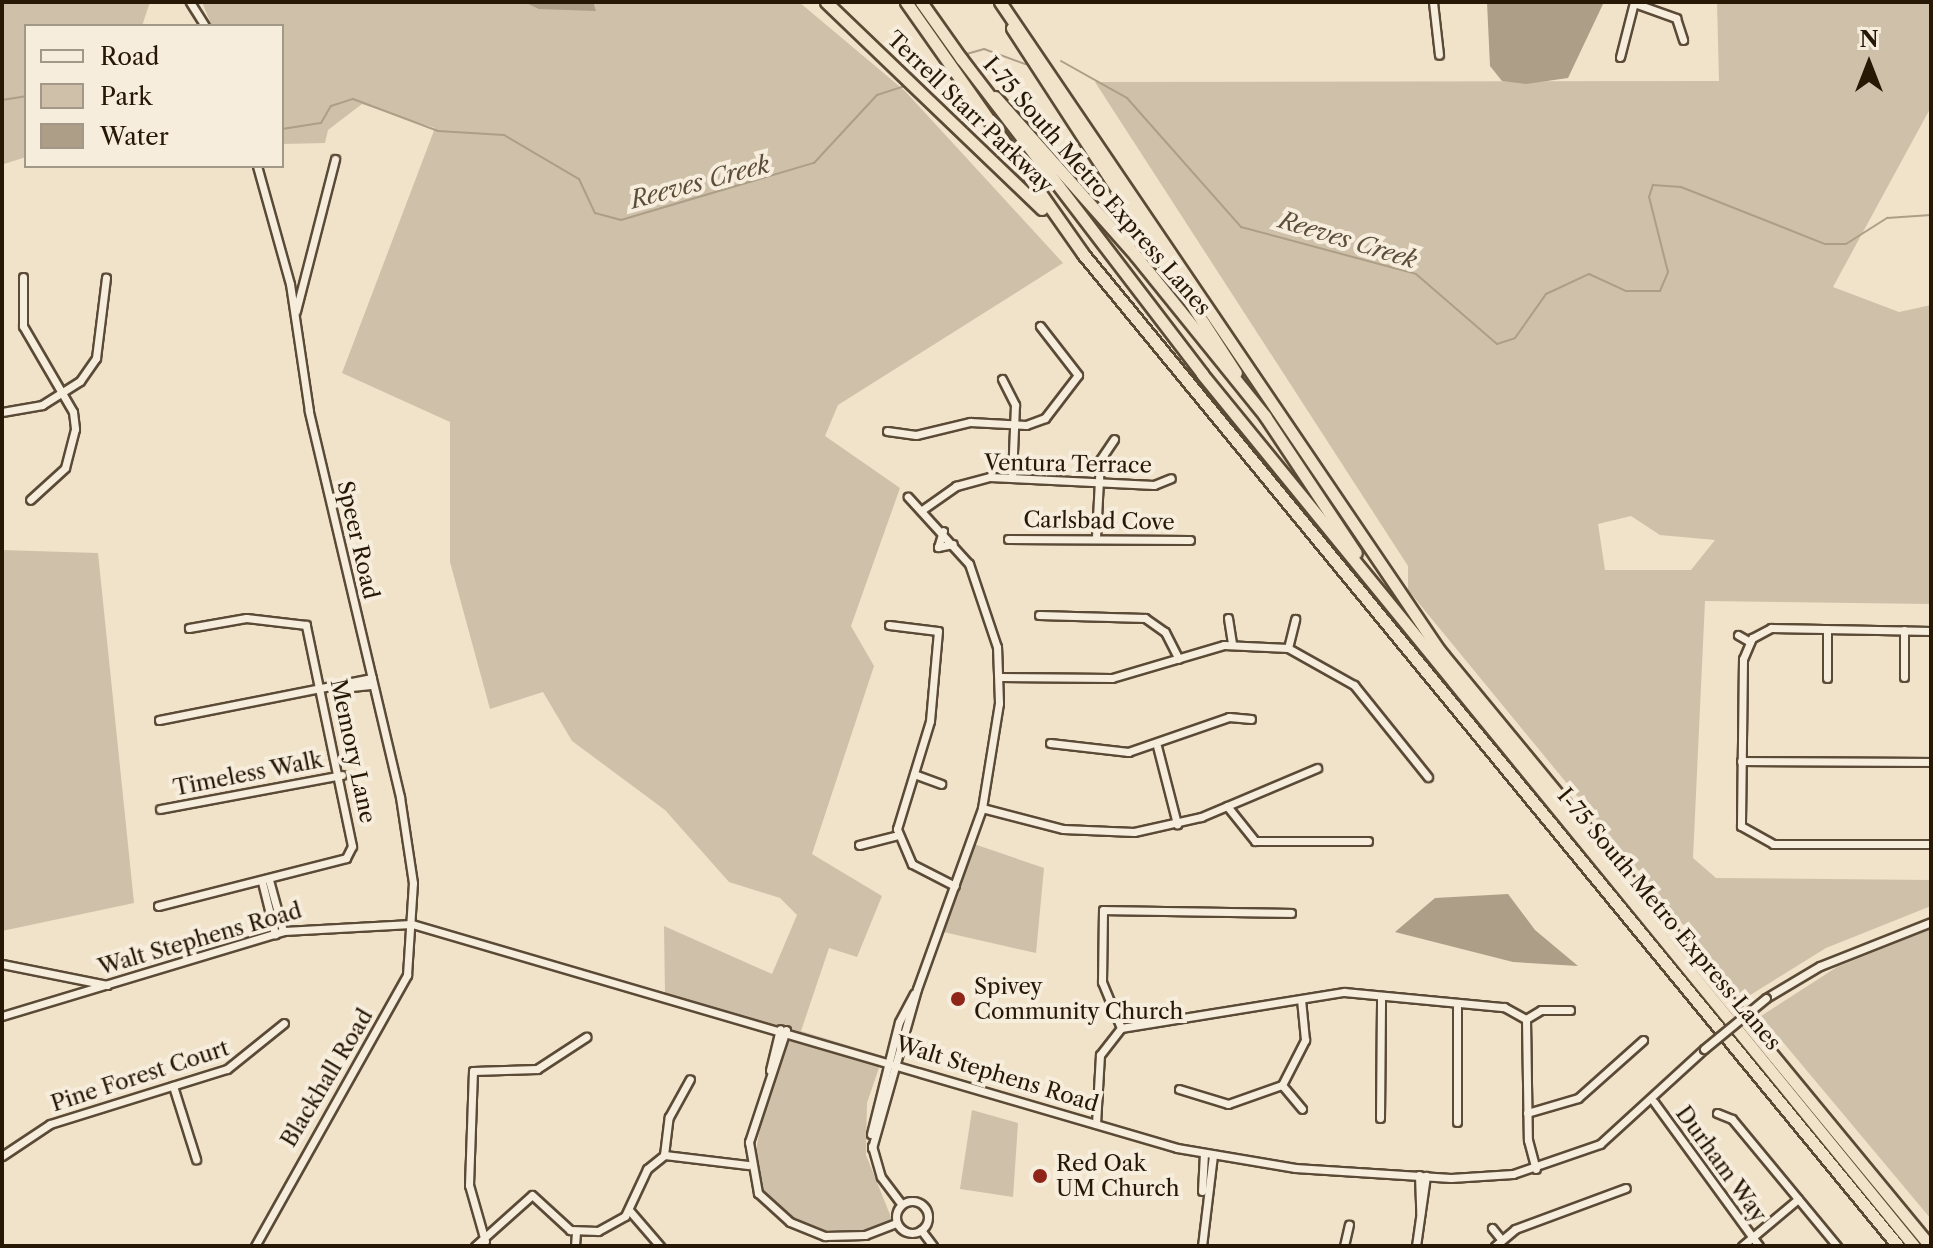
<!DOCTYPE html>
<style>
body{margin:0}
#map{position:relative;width:1933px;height:1248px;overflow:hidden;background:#f1e3ca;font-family:"Libre Caslon Text",serif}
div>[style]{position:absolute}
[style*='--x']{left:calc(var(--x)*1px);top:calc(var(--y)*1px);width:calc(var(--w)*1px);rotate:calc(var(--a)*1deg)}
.green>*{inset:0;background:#cfc0a9}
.water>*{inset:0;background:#ac9e87}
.stream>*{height:2px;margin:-1px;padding:0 1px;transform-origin:1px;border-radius:1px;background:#ac9e87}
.roads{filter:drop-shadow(2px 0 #5a4a36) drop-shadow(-2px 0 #5a4a36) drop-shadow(0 2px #5a4a36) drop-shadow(0 -2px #5a4a36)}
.minor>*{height:7px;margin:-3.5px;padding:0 3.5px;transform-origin:3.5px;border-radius:3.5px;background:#f6eddd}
.minor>.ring{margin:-3.5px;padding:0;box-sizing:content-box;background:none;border:7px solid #f6eddd;border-radius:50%}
.highway>*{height:11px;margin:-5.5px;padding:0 5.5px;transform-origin:5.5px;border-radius:5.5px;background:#f1e3ca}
.bridges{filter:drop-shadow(2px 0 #5a4a36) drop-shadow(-2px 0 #5a4a36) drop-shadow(0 2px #5a4a36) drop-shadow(0 -2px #5a4a36)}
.minor-bridge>*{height:7px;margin:-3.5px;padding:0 3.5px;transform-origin:3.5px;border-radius:3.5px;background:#f6eddd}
.dots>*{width:22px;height:22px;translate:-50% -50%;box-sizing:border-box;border:4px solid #f6eddd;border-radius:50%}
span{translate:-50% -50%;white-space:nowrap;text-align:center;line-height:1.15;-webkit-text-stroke:8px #f6eddd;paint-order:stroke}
.street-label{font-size:22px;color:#271705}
.poi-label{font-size:22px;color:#271705}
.left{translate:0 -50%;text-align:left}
.water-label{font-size:24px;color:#5c4d39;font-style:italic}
.frame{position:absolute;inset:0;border:4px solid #271705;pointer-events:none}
.legend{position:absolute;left:24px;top:24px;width:260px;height:144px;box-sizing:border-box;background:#f6eddd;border:2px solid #a39787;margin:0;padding:10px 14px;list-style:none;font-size:24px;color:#271705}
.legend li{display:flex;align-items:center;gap:16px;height:40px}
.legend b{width:40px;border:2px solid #a39787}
.north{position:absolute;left:1829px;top:24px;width:80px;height:80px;-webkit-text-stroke:6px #f6eddd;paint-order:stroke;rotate:0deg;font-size:22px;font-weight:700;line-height:32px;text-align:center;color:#271705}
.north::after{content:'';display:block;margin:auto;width:28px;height:36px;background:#271705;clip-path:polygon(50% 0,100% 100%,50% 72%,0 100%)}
</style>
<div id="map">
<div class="green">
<div style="clip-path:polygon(2px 2px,150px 2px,142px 26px,26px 26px,26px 157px,4px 164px)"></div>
<div style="clip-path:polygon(202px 2px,799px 2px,905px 91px,1063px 263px,838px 405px,825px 436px,900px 488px,851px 626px,874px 666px,812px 854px,882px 896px,857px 957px,829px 948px,801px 1031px,883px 1056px,867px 1103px,866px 1155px,893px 1222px,839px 1241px,801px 1229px,772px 1208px,751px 1177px,779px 1027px,665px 994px,664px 926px,772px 974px,797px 915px,780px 898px,729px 882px,665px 810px,572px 741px,543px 692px,490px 709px,450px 562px,450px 422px,342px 373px,435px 128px,362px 104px,328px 130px,325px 143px,282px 144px,282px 26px,212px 26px)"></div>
<div style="clip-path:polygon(evenodd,1717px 2px,1931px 2px,1931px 107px,1833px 287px,1899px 312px,1931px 305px,1931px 604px,1705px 601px,1693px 858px,1716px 878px,1931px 880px,1931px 906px,1826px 948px,1744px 999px,1408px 590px,1408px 566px,1095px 82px,1719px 81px,1717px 2px,1631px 516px,1660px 535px,1715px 540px,1691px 570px,1605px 570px,1598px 524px,1631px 516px)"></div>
<div style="clip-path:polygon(2px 550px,98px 553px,134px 903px,2px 931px)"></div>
<div style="clip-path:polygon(971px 843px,1044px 868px,1036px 953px,939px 931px)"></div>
<div style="clip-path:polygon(1931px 929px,1931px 1219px,1761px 1016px,1837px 967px)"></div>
<div style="clip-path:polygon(972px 1110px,1018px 1123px,1013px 1197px,960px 1189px)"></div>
</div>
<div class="water">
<div style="clip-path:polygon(524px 2px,593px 2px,596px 11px,539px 9px)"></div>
<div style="clip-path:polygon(1487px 2px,1604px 2px,1568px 78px,1526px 84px,1502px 81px,1490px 66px)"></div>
<div style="clip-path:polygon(1508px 894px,1535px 930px,1578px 966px,1513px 962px,1395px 932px,1435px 898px)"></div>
</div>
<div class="stream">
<div style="--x:963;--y:55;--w:22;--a:-16"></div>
<div style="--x:984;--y:49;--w:44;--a:20.1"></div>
<div style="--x:1061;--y:61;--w:76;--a:29.3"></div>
<div style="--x:1127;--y:98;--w:172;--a:48.5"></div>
<div style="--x:1241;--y:227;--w:181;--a:15"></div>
<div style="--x:1416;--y:274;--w:107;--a:40.8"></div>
<div style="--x:1497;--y:344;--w:19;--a:-18"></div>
<div style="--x:1515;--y:338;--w:54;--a:-54.8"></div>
<div style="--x:1546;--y:294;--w:47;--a:-24.9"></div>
<div style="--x:1589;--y:274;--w:41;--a:24.7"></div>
<div style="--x:1626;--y:291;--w:34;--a:0"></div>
<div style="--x:1660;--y:291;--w:21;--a:-67"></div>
<div style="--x:1668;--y:272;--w:77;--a:-104.2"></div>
<div style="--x:1649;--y:197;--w:13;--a:-72"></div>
<div style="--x:1653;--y:185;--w:28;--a:4"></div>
<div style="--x:1681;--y:187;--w:155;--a:21.6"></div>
<div style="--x:1825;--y:244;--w:21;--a:0"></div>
<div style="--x:1846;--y:244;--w:49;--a:-32.4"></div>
<div style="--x:1887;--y:218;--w:44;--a:-3.9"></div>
<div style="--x:2;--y:100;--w:24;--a:-9"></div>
<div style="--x:282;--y:129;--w:39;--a:-9"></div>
<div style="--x:321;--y:123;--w:20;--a:-60"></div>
<div style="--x:331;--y:106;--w:23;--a:-18"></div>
<div style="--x:353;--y:99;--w:91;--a:20.6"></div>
<div style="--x:438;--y:131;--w:66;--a:3.5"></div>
<div style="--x:504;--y:135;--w:87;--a:30.4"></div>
<div style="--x:579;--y:179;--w:38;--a:65"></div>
<div style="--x:595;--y:213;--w:27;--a:15"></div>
<div style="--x:621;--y:220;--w:201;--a:-16.5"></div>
<div style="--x:814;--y:163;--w:93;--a:-47.2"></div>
<div style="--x:877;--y:95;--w:28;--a:-18"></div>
</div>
<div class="roads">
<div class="minor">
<div style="--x:190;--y:2;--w:28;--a:58"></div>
<div style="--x:1433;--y:2;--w:53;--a:83.5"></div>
<div style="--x:1634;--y:3;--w:45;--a:19.7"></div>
<div style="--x:1676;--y:18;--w:23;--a:72"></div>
<div style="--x:1620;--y:57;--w:57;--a:-75.7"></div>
<div style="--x:23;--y:277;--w:49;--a:90"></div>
<div style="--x:23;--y:326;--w:99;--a:59.8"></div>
<div style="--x:73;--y:412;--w:17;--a:83"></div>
<div style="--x:75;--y:429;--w:40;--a:104.4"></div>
<div style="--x:65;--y:468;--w:47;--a:137.6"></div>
<div style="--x:296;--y:311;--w:157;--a:-75.6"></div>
<div style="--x:1002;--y:379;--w:29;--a:63"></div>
<div style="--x:1015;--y:405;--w:72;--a:92.4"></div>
<div style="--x:2;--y:412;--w:41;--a:-9.9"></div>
<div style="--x:42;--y:405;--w:45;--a:-32.3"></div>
<div style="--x:80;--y:381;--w:28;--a:-55"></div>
<div style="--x:96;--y:358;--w:81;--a:-82.9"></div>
<div style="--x:887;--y:431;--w:29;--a:8"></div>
<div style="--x:916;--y:435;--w:56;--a:-13.5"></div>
<div style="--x:970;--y:422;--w:56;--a:3.1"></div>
<div style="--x:1026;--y:425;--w:20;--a:-20"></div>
<div style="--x:1045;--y:418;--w:54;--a:-52.5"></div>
<div style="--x:1078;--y:375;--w:62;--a:-127.8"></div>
<div style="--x:922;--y:510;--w:42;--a:-35.2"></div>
<div style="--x:956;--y:486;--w:35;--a:-15"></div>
<div style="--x:990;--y:477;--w:164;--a:2.8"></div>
<div style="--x:1154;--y:485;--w:18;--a:-22"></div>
<div style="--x:943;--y:531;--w:17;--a:107"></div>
<div style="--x:938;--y:547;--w:15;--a:-11"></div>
<div style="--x:1096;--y:537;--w:77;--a:-87"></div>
<div style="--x:1100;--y:460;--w:25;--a:-56"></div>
<div style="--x:1008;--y:539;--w:182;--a:0.3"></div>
<div style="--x:1039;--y:615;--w:106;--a:1.6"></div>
<div style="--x:1145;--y:618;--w:24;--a:35"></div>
<div style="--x:1165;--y:632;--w:30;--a:63"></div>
<div style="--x:1228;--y:618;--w:26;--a:81"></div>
<div style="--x:889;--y:625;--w:49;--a:7"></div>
<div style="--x:938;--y:631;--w:90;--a:95.1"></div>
<div style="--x:930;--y:721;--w:113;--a:107"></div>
<div style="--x:897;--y:829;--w:38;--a:67"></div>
<div style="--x:912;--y:864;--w:48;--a:27.1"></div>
<div style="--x:1827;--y:629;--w:49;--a:90"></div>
<div style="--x:1931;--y:631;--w:160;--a:-178.9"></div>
<div style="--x:1771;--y:628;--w:21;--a:152"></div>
<div style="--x:1752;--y:638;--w:23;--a:113"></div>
<div style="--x:1743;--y:659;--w:167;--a:90.7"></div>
<div style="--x:1741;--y:826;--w:37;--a:29"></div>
<div style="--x:1773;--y:844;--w:158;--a:0"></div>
<div style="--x:1738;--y:635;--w:14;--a:30"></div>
<div style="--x:1288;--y:648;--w:30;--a:-76"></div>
<div style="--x:1000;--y:677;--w:112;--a:0.5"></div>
<div style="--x:1112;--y:678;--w:117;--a:-16.4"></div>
<div style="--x:1224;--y:645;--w:64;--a:2.7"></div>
<div style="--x:1288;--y:648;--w:76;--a:29.3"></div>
<div style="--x:1354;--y:685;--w:118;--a:51.2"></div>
<div style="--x:1904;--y:677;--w:47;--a:-90"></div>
<div style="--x:342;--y:688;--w:31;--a:-6"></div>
<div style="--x:159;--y:720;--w:217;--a:-11.2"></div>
<div style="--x:1050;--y:743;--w:79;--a:6.6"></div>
<div style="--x:1128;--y:752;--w:107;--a:-19.1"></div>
<div style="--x:1229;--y:717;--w:22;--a:5"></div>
<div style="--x:1157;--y:746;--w:81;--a:75.6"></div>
<div style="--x:1741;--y:761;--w:190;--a:0.3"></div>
<div style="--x:914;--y:774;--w:29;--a:20"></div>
<div style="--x:1227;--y:806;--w:45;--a:51.3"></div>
<div style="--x:1255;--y:841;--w:113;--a:0"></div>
<div style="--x:982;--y:808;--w:84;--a:14.5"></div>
<div style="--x:1063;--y:829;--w:71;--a:2.4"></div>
<div style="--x:1134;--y:832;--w:69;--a:-12.6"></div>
<div style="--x:1201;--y:817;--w:126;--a:-22.9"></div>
<div style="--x:160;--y:809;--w:185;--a:-10.6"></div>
<div style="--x:859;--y:845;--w:40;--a:-14.4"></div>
<div style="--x:269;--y:880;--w:53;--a:74.6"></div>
<div style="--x:262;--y:882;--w:54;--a:76"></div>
<div style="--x:158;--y:906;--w:194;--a:-14.3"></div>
<div style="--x:346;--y:858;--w:13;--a:-63"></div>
<div style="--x:352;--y:846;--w:226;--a:-101.8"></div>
<div style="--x:306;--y:625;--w:60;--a:-173.3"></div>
<div style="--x:246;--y:618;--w:58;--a:170"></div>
<div style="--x:2;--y:964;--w:107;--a:11.3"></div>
<div style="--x:1766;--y:998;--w:63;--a:-30.7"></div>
<div style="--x:1820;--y:966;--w:119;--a:-21.6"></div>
<div style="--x:1457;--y:1007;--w:115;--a:90"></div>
<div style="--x:2;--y:1016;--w:294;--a:-16.8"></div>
<div style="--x:283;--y:931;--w:129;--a:-3.1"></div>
<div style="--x:412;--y:924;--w:797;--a:16.32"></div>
<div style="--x:1177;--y:1148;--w:120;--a:9.6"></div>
<div style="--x:1295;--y:1168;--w:156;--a:3.7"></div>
<div style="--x:1451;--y:1178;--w:62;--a:-3.7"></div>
<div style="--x:1513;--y:1174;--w:92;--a:-19"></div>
<div style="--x:1600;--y:1144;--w:141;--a:-42.4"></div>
<div style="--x:1526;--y:1019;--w:121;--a:89.1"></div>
<div style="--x:1528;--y:1140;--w:30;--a:75"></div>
<div style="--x:1526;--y:1019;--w:17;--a:-31"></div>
<div style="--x:1541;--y:1010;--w:29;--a:0"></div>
<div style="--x:1121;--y:1028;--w:226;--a:-9.2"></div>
<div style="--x:1344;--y:992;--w:161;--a:5.4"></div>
<div style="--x:1504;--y:1007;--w:25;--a:29"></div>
<div style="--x:786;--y:1030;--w:118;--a:108.3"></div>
<div style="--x:749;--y:1142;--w:52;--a:80"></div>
<div style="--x:758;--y:1193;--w:43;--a:42.2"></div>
<div style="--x:790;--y:1222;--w:38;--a:22"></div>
<div style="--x:825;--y:1236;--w:40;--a:-1.4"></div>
<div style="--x:865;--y:1235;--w:34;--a:-21"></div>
<div style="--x:770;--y:1070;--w:42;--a:-76.3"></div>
<div style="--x:1282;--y:1085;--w:31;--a:50"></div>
<div style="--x:173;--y:1086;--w:77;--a:72.5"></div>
<div style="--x:1179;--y:1089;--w:51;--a:17"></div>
<div style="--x:1228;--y:1104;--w:57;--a:-19.4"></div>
<div style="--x:1282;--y:1085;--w:51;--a:-62.9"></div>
<div style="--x:1305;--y:1040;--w:41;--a:-95.6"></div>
<div style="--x:1654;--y:1102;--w:178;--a:53.9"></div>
<div style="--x:1527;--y:1113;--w:53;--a:-16.4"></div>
<div style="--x:1578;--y:1098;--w:87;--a:-41.7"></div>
<div style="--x:1717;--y:1113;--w:16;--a:22"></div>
<div style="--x:1732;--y:1119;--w:165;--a:50.4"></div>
<div style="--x:1380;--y:1118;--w:121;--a:-89.5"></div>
<div style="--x:1096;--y:1124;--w:69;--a:-86.7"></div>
<div style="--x:1100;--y:1055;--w:34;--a:-52"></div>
<div style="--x:1121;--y:1028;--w:50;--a:-112.4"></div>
<div style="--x:1102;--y:982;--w:72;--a:-89.2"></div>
<div style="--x:1103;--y:910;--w:188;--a:0.9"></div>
<div style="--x:871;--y:1134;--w:115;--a:-76"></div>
<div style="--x:899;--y:1022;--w:32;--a:-62"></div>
<div style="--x:872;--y:1146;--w:32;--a:74"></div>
<div style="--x:881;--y:1177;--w:34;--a:53"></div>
<div style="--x:872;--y:1148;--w:165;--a:-74.2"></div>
<div style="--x:917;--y:989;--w:192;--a:-70.2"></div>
<div style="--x:982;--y:808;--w:106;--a:-80.8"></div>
<div style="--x:999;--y:703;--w:56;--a:-92"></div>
<div style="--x:997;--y:647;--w:88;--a:-108.6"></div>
<div style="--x:969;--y:564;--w:91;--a:-132.3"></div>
<div style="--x:664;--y:1155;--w:38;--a:-83"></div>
<div style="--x:669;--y:1117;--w:43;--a:-61.1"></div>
<div style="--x:2;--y:1156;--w:58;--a:-33.7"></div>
<div style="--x:50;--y:1124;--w:185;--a:-17.3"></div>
<div style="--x:227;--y:1069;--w:73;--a:-38.9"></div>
<div style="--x:1419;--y:1175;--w:38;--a:88"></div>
<div style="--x:1202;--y:1191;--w:38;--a:-87"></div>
<div class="ring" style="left:896px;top:1201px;width:25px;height:25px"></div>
<div style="--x:629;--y:1210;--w:48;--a:49.3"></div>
<div style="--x:1492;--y:1228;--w:13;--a:51"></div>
<div style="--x:921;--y:1230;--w:20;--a:53"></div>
<div style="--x:485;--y:1241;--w:58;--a:-105.9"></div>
<div style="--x:469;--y:1185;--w:114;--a:-88"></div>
<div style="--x:473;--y:1071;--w:64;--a:-1.8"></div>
<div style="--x:537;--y:1069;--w:59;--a:-33.1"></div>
<div style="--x:255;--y:1246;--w:311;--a:-60.7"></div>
<div style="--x:407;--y:975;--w:92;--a:-86.3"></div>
<div style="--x:413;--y:883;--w:87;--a:-98.6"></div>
<div style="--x:400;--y:797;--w:397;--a:-103.3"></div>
<div style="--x:309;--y:411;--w:128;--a:-98.5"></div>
<div style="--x:290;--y:284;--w:123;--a:-105.6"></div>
<div style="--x:475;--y:1246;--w:76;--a:-41.8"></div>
<div style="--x:532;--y:1195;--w:52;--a:42.6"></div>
<div style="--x:570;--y:1230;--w:28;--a:2"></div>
<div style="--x:598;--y:1231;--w:31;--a:-29"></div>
<div style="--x:625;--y:1216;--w:52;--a:-64.9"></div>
<div style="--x:647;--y:1169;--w:22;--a:-39"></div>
<div style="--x:664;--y:1155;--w:85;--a:6.8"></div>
<div style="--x:575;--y:1246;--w:13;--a:-86"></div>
<div style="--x:1202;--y:1246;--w:92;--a:-83.1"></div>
<div style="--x:1344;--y:1246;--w:22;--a:-77"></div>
<div style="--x:1416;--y:1246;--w:71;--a:-81.9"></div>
<div style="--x:1495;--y:1246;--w:26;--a:-40"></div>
<div style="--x:1515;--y:1229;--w:118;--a:-20.3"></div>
<div style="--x:1742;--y:1246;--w:73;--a:-40"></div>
</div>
<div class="highway">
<div style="--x:826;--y:2;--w:299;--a:43.8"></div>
<div style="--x:906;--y:2;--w:308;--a:54.9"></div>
<div style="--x:1083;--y:254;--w:1284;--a:50.59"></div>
<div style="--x:921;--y:2;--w:71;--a:54.7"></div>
<div style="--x:1000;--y:2;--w:783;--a:55.88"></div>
<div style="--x:1439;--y:650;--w:772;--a:50.52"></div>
<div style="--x:1012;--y:28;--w:411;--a:57"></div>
<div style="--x:960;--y:57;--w:399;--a:52.6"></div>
<div style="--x:1202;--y:374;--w:1126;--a:50.77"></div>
<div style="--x:995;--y:97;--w:213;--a:48.4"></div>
<div style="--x:1136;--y:256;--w:206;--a:51.1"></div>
<div style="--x:1265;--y:416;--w:164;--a:56.4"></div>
</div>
</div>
<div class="bridges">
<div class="minor-bridge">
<div style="--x:1704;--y:1049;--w:80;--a:-39.4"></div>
</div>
</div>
<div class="dots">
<div style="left:958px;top:999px;background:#8f2418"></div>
<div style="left:1040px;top:1176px;background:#8f2418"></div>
</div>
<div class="street-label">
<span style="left:970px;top:112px;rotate:44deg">Terrell Starr Parkway</span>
<span style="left:1097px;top:186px;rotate:49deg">I-75 South Metro Express Lanes</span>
<span style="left:1068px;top:464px;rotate:1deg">Ventura Terrace</span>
<span style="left:1099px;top:521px;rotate:1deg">Carlsbad Cove</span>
<span style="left:358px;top:540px;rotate:77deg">Speer Road</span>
<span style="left:353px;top:751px;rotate:78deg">Memory Lane</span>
<span style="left:248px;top:774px;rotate:-11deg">Timeless Walk</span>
<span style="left:1669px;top:919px;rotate:50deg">I-75 South Metro Express Lanes</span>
<span style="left:200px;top:939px;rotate:-16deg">Walt Stephens Road</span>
<span style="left:997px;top:1074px;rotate:17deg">Walt Stephens Road</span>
<span style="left:140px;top:1076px;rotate:-18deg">Pine Forest Court</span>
<span style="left:327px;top:1078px;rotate:-59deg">Blackhall Road</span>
<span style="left:1721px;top:1164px;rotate:54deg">Durham Way</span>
</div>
<div class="poi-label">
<span class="left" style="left:974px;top:999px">Spivey<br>Community Church</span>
<span class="left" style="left:1056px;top:1176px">Red Oak<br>UM Church</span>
</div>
<div class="water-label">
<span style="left:700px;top:182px;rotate:-15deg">Reeves Creek</span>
<span style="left:1348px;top:240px;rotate:17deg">Reeves Creek</span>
</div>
<div class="frame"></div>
<ul class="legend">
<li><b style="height:10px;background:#f6eddd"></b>Road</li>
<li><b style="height:22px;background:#cfc0a9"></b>Park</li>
<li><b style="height:22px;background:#ac9e87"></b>Water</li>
</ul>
<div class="north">N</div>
</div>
